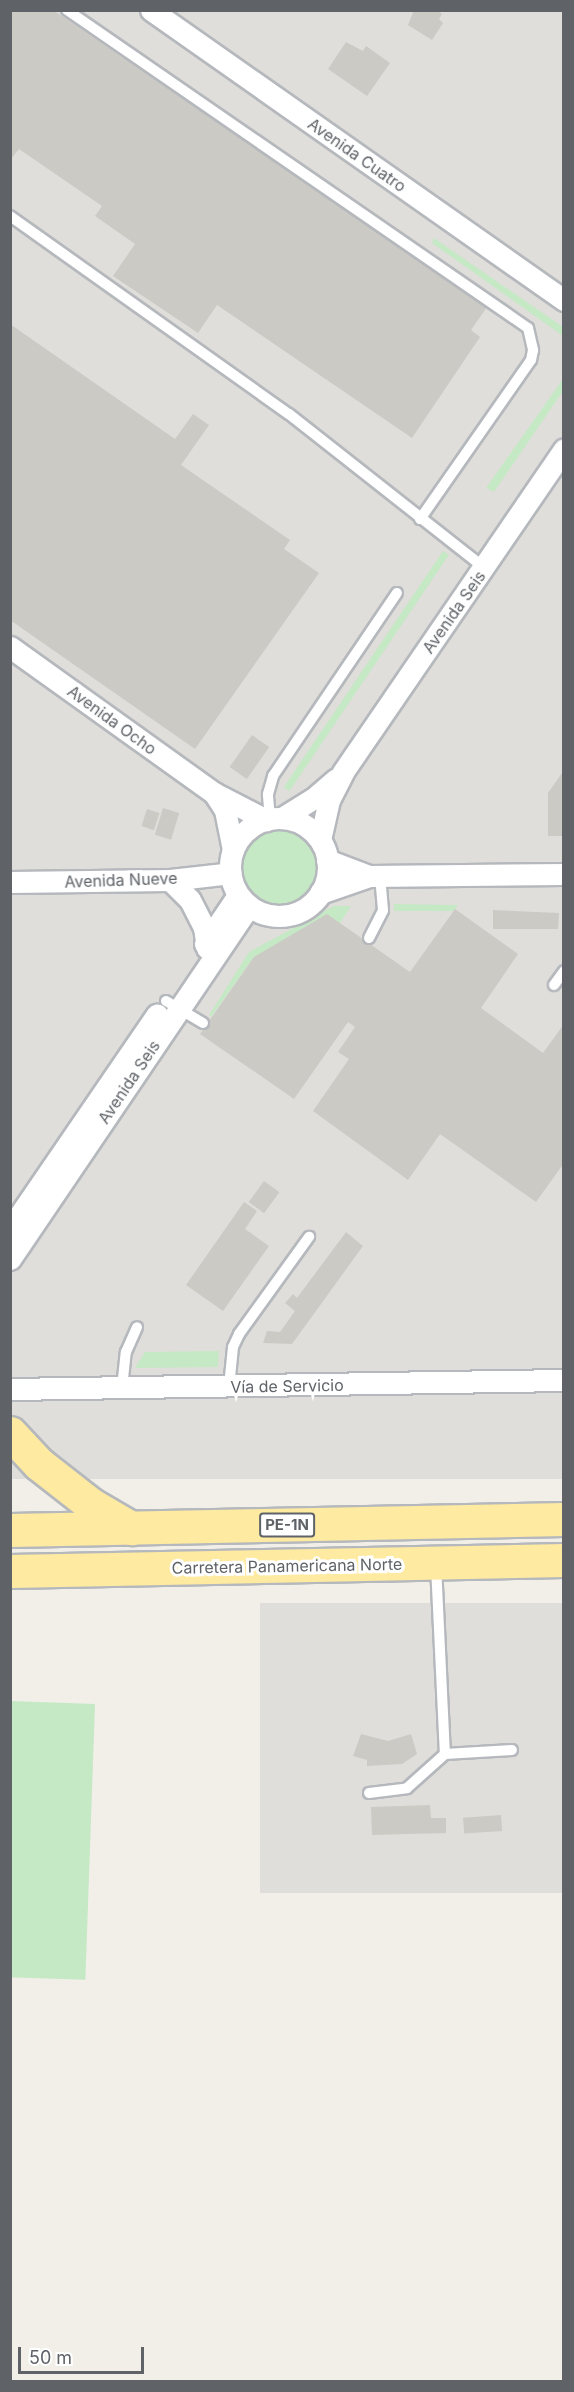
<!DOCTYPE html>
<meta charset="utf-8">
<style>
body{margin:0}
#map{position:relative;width:574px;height:2392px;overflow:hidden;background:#f1efe8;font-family:Inter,sans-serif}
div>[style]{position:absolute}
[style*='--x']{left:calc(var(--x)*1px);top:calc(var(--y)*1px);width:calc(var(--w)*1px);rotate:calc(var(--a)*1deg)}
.industrial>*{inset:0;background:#e0deda;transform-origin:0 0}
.green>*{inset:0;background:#c5e8c5;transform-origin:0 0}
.round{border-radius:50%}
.building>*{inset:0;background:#cccac5;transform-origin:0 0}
.roads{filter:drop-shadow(2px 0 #b5b8bc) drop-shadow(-2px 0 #b5b8bc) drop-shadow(0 2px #b5b8bc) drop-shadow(0 -2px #b5b8bc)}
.service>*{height:10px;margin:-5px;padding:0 5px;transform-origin:5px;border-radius:5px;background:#fff}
.minor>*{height:21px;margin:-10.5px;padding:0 10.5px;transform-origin:10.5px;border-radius:10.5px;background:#fff}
.minor>.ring{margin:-10.5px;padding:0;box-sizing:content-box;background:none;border:21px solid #fff;border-radius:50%}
.trunk>*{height:33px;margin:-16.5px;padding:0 16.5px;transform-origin:16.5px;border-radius:16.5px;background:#feeaa1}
span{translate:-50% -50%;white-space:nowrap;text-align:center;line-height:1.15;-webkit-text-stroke:6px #fff;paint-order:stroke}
.shield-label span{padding:2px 4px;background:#fff;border:2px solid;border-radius:4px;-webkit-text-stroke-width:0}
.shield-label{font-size:15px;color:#5f6368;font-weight:700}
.street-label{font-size:16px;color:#5f6368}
.frame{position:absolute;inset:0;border:12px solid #5f6368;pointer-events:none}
.scale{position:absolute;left:18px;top:2347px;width:126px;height:27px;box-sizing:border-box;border:3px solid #5f6368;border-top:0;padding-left:8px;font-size:18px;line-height:21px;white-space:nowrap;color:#5f6368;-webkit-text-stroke:4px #fff;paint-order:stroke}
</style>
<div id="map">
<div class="industrial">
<div style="left:10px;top:11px;width:553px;height:1468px"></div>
<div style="left:563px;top:1603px;width:290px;height:303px;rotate:90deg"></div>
</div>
<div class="green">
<div style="clip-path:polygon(434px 238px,563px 327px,563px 336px,432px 243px)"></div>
<div style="clip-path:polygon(563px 379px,563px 391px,494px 492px,486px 488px)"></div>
<div style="left:443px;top:551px;width:7px;height:285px;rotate:34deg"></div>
<div class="round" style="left:239px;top:828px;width:78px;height:78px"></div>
<div style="clip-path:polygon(394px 904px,458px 905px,453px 911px,394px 911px)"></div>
<div style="clip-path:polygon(334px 906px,351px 906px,340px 923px,254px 957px,211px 1017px,209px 1015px,249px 952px)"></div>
<div style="clip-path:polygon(219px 1351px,218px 1367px,135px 1368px,145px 1352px)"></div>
<div style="left:95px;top:1704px;width:276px;height:84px;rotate:92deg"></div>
</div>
<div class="building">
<div style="clip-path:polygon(10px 10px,53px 10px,487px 307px,471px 330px,480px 337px,412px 438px,217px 305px,198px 333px,113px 276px,135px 244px,95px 216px,102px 206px,19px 149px,10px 160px)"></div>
<div style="clip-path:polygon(414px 10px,436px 10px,442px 14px,439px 19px,443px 23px,432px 40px,408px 25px)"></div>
<div style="clip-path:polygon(346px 42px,363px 51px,366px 46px,390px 63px,367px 96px,328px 69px)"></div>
<div style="clip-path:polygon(10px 324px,175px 439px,193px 414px,209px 425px,181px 465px,290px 540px,284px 549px,319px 573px,195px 749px,10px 620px)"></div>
<div style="left:252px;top:735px;width:21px;height:39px;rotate:35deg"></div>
<div style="clip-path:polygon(564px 770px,564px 836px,548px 836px,548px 793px)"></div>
<div style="left:163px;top:808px;width:17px;height:28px;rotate:17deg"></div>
<div style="left:147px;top:809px;width:13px;height:18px;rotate:18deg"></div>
<div style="clip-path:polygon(455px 909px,518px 954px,481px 1008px,543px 1053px,564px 1024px,564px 1163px,536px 1202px,440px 1134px,408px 1180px,313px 1111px,349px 1059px,338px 1052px,355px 1027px,348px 1022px,294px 1099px,200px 1034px,254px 957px,327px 914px,410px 972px)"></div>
<div style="clip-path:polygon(493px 910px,559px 913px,558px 929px,493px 929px)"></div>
<div style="left:264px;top:1181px;width:19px;height:26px;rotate:36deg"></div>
<div style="clip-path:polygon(244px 1202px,257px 1211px,245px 1229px,269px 1246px,223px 1311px,186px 1285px)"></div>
<div style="clip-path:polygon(346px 1232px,363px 1246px,292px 1344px,263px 1343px,267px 1331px,280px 1332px,295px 1311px,285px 1303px,293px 1294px,297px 1298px)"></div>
<div style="clip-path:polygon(361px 1734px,388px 1741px,411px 1734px,417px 1754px,402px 1764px,367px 1766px,367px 1760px,353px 1756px)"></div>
<div style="clip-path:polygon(430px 1805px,431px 1818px,446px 1818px,446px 1833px,372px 1835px,371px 1807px)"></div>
<div style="left:501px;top:1815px;width:16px;height:38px;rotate:86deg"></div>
</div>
<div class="roads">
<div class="service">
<div style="--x:67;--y:10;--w:560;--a:34.6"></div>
<div style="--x:528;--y:328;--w:23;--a:77"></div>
<div style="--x:533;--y:350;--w:10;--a:101"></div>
<div style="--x:531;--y:360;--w:194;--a:124.9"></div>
<div style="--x:10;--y:216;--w:342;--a:35.4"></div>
<div style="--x:289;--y:414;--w:249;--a:38.2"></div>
<div style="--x:270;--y:819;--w:25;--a:-95"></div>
<div style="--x:268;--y:794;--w:19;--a:-74"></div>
<div style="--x:273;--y:776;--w:221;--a:-55.9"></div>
<div style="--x:369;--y:938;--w:31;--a:-63"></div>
<div style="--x:383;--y:910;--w:34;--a:-95"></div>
<div style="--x:554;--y:985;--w:17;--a:-54"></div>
<div style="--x:166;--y:1001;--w:43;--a:30.7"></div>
<div style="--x:229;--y:1387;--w:40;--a:-84.3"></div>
<div style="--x:233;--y:1347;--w:14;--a:-65"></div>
<div style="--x:239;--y:1334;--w:120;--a:-54.2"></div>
<div style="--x:122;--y:1388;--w:36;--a:-84"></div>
<div style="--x:126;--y:1352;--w:27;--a:-66"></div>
<div style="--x:436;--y:1565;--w:189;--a:87.3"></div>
<div style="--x:369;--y:1793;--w:38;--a:-7"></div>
<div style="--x:407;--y:1788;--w:51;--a:-41.8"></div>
<div style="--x:445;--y:1754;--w:67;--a:-3.4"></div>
</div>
<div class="minor">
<div style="--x:151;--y:10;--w:505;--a:35.08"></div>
<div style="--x:10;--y:647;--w:251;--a:35.6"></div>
<div style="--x:214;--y:793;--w:59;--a:27.4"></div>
<div style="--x:214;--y:793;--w:20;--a:57"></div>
<div style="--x:225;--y:810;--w:41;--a:78.7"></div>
<div style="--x:282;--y:818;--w:36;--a:-32"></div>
<div style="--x:313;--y:799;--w:30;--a:-41"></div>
<div class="ring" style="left:230px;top:818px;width:77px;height:77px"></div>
<div style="--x:320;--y:840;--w:41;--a:-77.3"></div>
<div style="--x:329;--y:800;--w:31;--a:-63"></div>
<div style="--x:343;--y:772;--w:391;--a:-55.6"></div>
<div style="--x:327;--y:860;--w:45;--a:20.9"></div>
<div style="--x:369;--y:876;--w:195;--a:-0.6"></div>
<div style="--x:170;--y:880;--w:28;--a:45"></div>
<div style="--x:190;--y:900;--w:30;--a:63"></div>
<div style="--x:204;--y:927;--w:21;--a:82"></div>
<div style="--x:10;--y:882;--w:160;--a:-0.7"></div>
<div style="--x:170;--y:880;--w:61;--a:-6.5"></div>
<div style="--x:320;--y:893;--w:52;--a:-19.1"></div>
<div style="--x:205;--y:944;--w:59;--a:-56"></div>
<div style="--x:10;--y:1229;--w:260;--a:-55.6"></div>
<div style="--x:10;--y:1259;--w:426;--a:-55.9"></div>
<div style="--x:10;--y:1389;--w:554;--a:-0.93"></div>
</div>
<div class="trunk">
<div style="--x:10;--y:1433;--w:42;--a:46.9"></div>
<div style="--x:39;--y:1464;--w:65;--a:38.1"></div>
<div style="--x:90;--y:1504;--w:48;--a:30.3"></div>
<div style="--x:10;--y:1530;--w:554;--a:-1.14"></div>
<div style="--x:10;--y:1571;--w:554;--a:-1.14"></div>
</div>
</div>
<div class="shield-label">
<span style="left:287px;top:1525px">PE-1N</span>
</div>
<div class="street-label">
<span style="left:357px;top:155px;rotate:35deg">Avenida Cuatro</span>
<span style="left:454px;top:612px;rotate:-55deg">Avenida Seis</span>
<span style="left:112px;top:720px;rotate:36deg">Avenida Ocho</span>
<span style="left:121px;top:880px;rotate:-2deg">Avenida Nueve</span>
<span style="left:129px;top:1082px;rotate:-56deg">Avenida Seis</span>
<span style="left:287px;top:1386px;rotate:-1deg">Vía de Servicio</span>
<span style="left:287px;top:1566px;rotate:-1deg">Carretera Panamericana Norte</span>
</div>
<div class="frame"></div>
<div class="scale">50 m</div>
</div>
